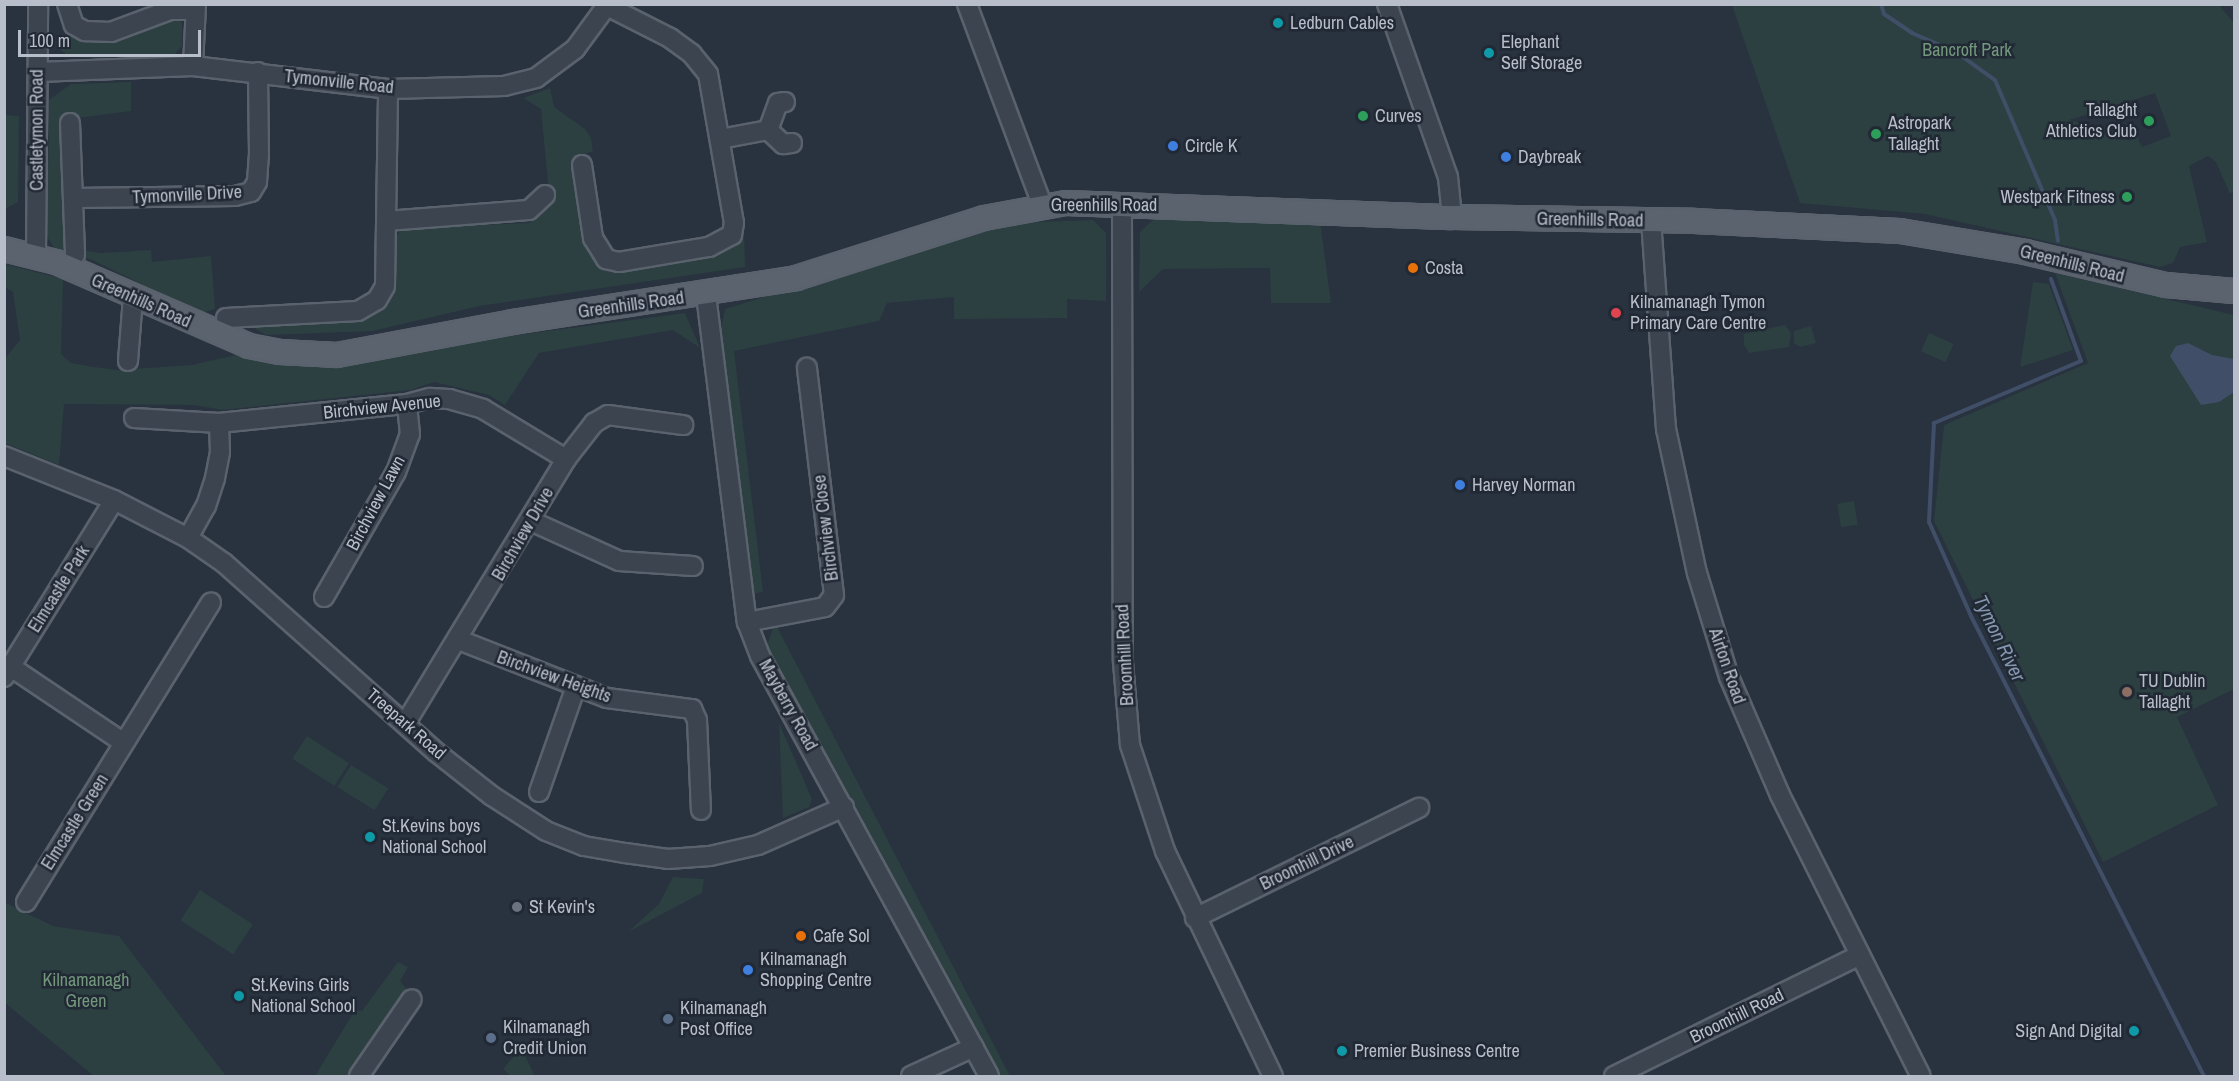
<!DOCTYPE html>
<style>
body{margin:0}
#map{position:relative;width:2239px;height:1081px;overflow:hidden;background:#29323f;font-family:"Archivo Narrow",sans-serif}
div>[style]{position:absolute}
[style*='--x']{left:calc(var(--x)*1px);top:calc(var(--y)*1px);width:calc(var(--w)*1px);rotate:calc(var(--a)*1deg)}
.green>*{inset:0;background:#2c3f41;transform-origin:0 0}
.water>*{inset:0;background:#404f67}
.stream>*{height:4px;margin:-2px;padding:0 2px;transform-origin:2px;border-radius:2px;background:#404f67}
.roads{filter:drop-shadow(2px 0 #5a626d) drop-shadow(-2px 0 #5a626d) drop-shadow(0 2px #5a626d) drop-shadow(0 -2px #5a626d)}
.minor>*{height:18px;margin:-9px;padding:0 9px;transform-origin:9px;border-radius:9px;background:#3c444f}
.major>*{height:22px;margin:-11px;padding:0 11px;transform-origin:11px;border-radius:11px;background:#5b636f}
.dots>*{width:16px;height:16px;translate:-50% -50%;box-sizing:border-box;border:3px solid #212935;border-radius:50%}
span{translate:-50% -50%;white-space:nowrap;text-align:center;line-height:1.15;-webkit-text-stroke:5px #212935;paint-order:stroke}
.poi-label{font-size:18px;color:#b9bfca}
.left{translate:0 -50%;text-align:left}
.right{translate:-100% -50%;text-align:right}
.park-label{font-size:18px;color:#73987c}
.street-label{font-size:18px;color:#b9bfca}
.water-label{font-size:20px;color:#8495ae;font-style:italic}
.frame{position:absolute;inset:0;border:6px solid #b9bfca;pointer-events:none}
.scale{position:absolute;left:18px;top:30px;width:183px;height:27px;box-sizing:border-box;border:3px solid #b9bfca;border-top:0;padding-left:8px;font-size:18px;line-height:21px;white-space:nowrap;color:#b9bfca;-webkit-text-stroke:4px #212935;paint-order:stroke}
</style>
<div id="map">
<div class="green">
<div style="clip-path:polygon(evenodd,1732px 5px,2219px 5px,2234px 23px,2234px 191px,2230px 194px,2216px 162px,2208px 156px,2189px 166px,2207px 242px,2180px 247px,2173px 263px,2160px 267px,1925px 214px,1800px 203px,1732px 5px,2155px 93px,2171px 136px,2142px 147px,2131px 122px,2094px 138px,2085px 124px,2069px 120px,2155px 93px)"></div>
<div style="clip-path:polygon(168px 16px,182px 22px,182px 46px,173px 56px,95px 58px,69px 57px,60px 49px,72px 31px,87px 40px,126px 37px)"></div>
<div style="clip-path:polygon(131px 82px,131px 111px,62px 120px,67px 248px,101px 253px,151px 250px,152px 262px,211px 256px,215px 309px,201px 313px,90px 259px,57px 252px,47px 237px,49px 100px,71px 84px)"></div>
<div style="clip-path:polygon(550px 88px,554px 107px,585px 129px,591px 138px,593px 151px,573px 158px,587px 232px,603px 263px,737px 238px,744px 231px,745px 267px,479px 306px,373px 331px,266px 335px,248px 324px,364px 316px,392px 241px,403px 228px,529px 223px,550px 204px,541px 109px,523px 98px)"></div>
<div style="clip-path:polygon(5px 115px,19px 116px,18px 202px,5px 209px)"></div>
<div style="clip-path:polygon(1155px 218px,1320px 221px,1331px 303px,1271px 303px,1270px 268px,1163px 269px,1139px 292px,1140px 232px)"></div>
<div style="clip-path:polygon(1093px 220px,1106px 233px,1106px 301px,1067px 299px,1067px 318px,954px 319px,954px 297px,887px 303px,879px 321px,734px 351px,763px 592px,751px 594px,720px 333px,725px 309px,1007px 223px)"></div>
<div style="clip-path:polygon(5px 264px,63px 279px,61px 354px,71px 363px,93px 367px,118px 370px,192px 365px,236px 355px,303px 363px,685px 313px,700px 348px,673px 330px,539px 353px,505px 405px,489px 395px,434px 382px,411px 390px,222px 410px,195px 405px,64px 404px,59px 465px,5px 443px,4px 360px,20px 340px,13px 292px,5px 287px)"></div>
<div style="clip-path:polygon(2055px 273px,2234px 315px,2234px 689px,2177px 717px,2218px 805px,2103px 862px,1934px 521px,1944px 425px,2088px 363px)"></div>
<div style="clip-path:polygon(2033px 282px,2049px 284px,2073px 350px,2020px 367px)"></div>
<div style="clip-path:polygon(1785px 325px,1791px 333px,1789px 347px,1749px 353px,1744px 345px,1744px 334px)"></div>
<div style="clip-path:polygon(1811px 326px,1816px 343px,1800px 347px,1794px 343px,1794px 331px)"></div>
<div style="left:1929px;top:333px;width:27px;height:20px;rotate:24deg"></div>
<div style="left:1854px;top:501px;width:24px;height:17px;rotate:81deg"></div>
<div style="clip-path:polygon(775px 623px,1010px 1076px,997px 1076px,767px 645px)"></div>
<div style="clip-path:polygon(779px 723px,812px 799px,809px 807px,783px 818px)"></div>
<div style="left:307px;top:736px;width:50px;height:27px;rotate:33deg"></div>
<div style="left:351px;top:765px;width:44px;height:26px;rotate:32deg"></div>
<div style="clip-path:polygon(673px 877px,704px 879px,702px 893px,628px 932px,659px 904px)"></div>
<div style="left:200px;top:890px;width:63px;height:36px;rotate:33deg"></div>
<div style="clip-path:polygon(6px 903px,53px 926px,119px 936px,226px 1076px,94px 1076px,5px 1003px)"></div>
<div style="clip-path:polygon(398px 962px,408px 967px,400px 981px,408px 991px,350px 1076px,315px 1076px,355px 1010px,362px 1011px)"></div>
<div style="clip-path:polygon(521px 1048px,535px 1076px,511px 1076px,503px 1069px)"></div>
</div>
<div class="water">
<div style="clip-path:polygon(2188px 343px,2212px 355px,2234px 359px,2234px 392px,2219px 402px,2201px 405px,2170px 356px,2176px 346px)"></div>
</div>
<div class="stream">
<div style="--x:1881;--y:4;--w:10;--a:73"></div>
<div style="--x:1884;--y:14;--w:34;--a:34"></div>
<div style="--x:1912;--y:33;--w:48;--a:23.4"></div>
<div style="--x:1956;--y:52;--w:48;--a:35.7"></div>
<div style="--x:1995;--y:80;--w:152;--a:66.8"></div>
<div style="--x:2055;--y:220;--w:21;--a:82"></div>
<div style="--x:2051;--y:279;--w:87;--a:69.9"></div>
<div style="--x:2081;--y:361;--w:160;--a:157.1"></div>
<div style="--x:1934;--y:423;--w:99;--a:92.9"></div>
<div style="--x:1929;--y:522;--w:103;--a:65.9"></div>
<div style="--x:1971;--y:616;--w:516;--a:63.14"></div>
</div>
<div class="roads">
<div class="minor">
<div style="--x:67;--y:4;--w:22;--a:72"></div>
<div style="--x:74;--y:25;--w:13;--a:29"></div>
<div style="--x:85;--y:31;--w:26;--a:2"></div>
<div style="--x:111;--y:32;--w:63;--a:-20.4"></div>
<div style="--x:170;--y:10;--w:25;--a:0"></div>
<div style="--x:967;--y:4;--w:215;--a:69.5"></div>
<div style="--x:1387;--y:4;--w:183;--a:70.6"></div>
<div style="--x:1448;--y:177;--w:40;--a:84.3"></div>
<div style="--x:193;--y:66;--w:62;--a:-87.2"></div>
<div style="--x:38;--y:72;--w:155;--a:-2.2"></div>
<div style="--x:193;--y:66;--w:196;--a:6.7"></div>
<div style="--x:388;--y:89;--w:116;--a:-1.5"></div>
<div style="--x:504;--y:86;--w:33;--a:-14"></div>
<div style="--x:536;--y:78;--w:49;--a:-36.6"></div>
<div style="--x:575;--y:49;--w:56;--a:-53.7"></div>
<div style="--x:785;--y:102;--w:7;--a:172"></div>
<div style="--x:778;--y:103;--w:29;--a:110"></div>
<div style="--x:768;--y:130;--w:21;--a:43"></div>
<div style="--x:783;--y:144;--w:9;--a:-6"></div>
<div style="--x:70;--y:123;--w:132;--a:87.8"></div>
<div style="--x:720;--y:139;--w:49;--a:-10.6"></div>
<div style="--x:582;--y:165;--w:74;--a:81.4"></div>
<div style="--x:593;--y:238;--w:25;--a:58"></div>
<div style="--x:606;--y:259;--w:13;--a:13"></div>
<div style="--x:619;--y:262;--w:91;--a:-9.5"></div>
<div style="--x:709;--y:247;--w:26;--a:-28"></div>
<div style="--x:732;--y:235;--w:12;--a:-81"></div>
<div style="--x:734;--y:223;--w:151;--a:-99.9"></div>
<div style="--x:708;--y:74;--w:26;--a:-129"></div>
<div style="--x:692;--y:54;--w:27;--a:-144"></div>
<div style="--x:670;--y:38;--w:71;--a:-153.1"></div>
<div style="--x:74;--y:198;--w:161;--a:-0.7"></div>
<div style="--x:235;--y:196;--w:16;--a:-14"></div>
<div style="--x:251;--y:192;--w:12;--a:-59"></div>
<div style="--x:257;--y:182;--w:27;--a:-86"></div>
<div style="--x:259;--y:155;--w:83;--a:-90.7"></div>
<div style="--x:1122;--y:204;--w:458;--a:89.9"></div>
<div style="--x:1123;--y:662;--w:83;--a:85.2"></div>
<div style="--x:1130;--y:745;--w:112;--a:71.7"></div>
<div style="--x:1165;--y:851;--w:250;--a:64.4"></div>
<div style="--x:1651;--y:220;--w:210;--a:85.9"></div>
<div style="--x:1666;--y:429;--w:147;--a:77.9"></div>
<div style="--x:1697;--y:573;--w:109;--a:72.9"></div>
<div style="--x:1729;--y:677;--w:129;--a:66.6"></div>
<div style="--x:1780;--y:795;--w:314;--a:63.4"></div>
<div style="--x:386;--y:221;--w:143;--a:-4.4"></div>
<div style="--x:529;--y:210;--w:22;--a:-43"></div>
<div style="--x:36;--y:255;--w:251;--a:-89.5"></div>
<div style="--x:706;--y:295;--w:330;--a:82.9"></div>
<div style="--x:747;--y:622;--w:36;--a:69"></div>
<div style="--x:760;--y:656;--w:478;--a:61.4"></div>
<div style="--x:226;--y:318;--w:132;--a:-3"></div>
<div style="--x:358;--y:311;--w:22;--a:-30"></div>
<div style="--x:377;--y:300;--w:16;--a:-60"></div>
<div style="--x:385;--y:286;--w:197;--a:-89.1"></div>
<div style="--x:128;--y:361;--w:64;--a:-85.5"></div>
<div style="--x:134;--y:418;--w:85;--a:3.4"></div>
<div style="--x:4;--y:456;--w:118;--a:21.8"></div>
<div style="--x:114;--y:500;--w:83;--a:27.2"></div>
<div style="--x:188;--y:538;--w:44;--a:34.8"></div>
<div style="--x:224;--y:563;--w:284;--a:41.7"></div>
<div style="--x:436;--y:752;--w:71;--a:38.2"></div>
<div style="--x:492;--y:796;--w:64;--a:32.9"></div>
<div style="--x:546;--y:831;--w:41;--a:21.5"></div>
<div style="--x:584;--y:846;--w:42;--a:9.7"></div>
<div style="--x:625;--y:853;--w:43;--a:7.9"></div>
<div style="--x:668;--y:859;--w:42;--a:-4.1"></div>
<div style="--x:710;--y:856;--w:49;--a:-12.9"></div>
<div style="--x:758;--y:845;--w:94;--a:-23.8"></div>
<div style="--x:531;--y:521;--w:97;--a:24.4"></div>
<div style="--x:619;--y:561;--w:74;--a:3.9"></div>
<div style="--x:188;--y:538;--w:37;--a:-61"></div>
<div style="--x:206;--y:506;--w:29;--a:-72"></div>
<div style="--x:215;--y:478;--w:26;--a:-79"></div>
<div style="--x:220;--y:452;--w:29;--a:-92"></div>
<div style="--x:219;--y:423;--w:189;--a:-5.8"></div>
<div style="--x:407;--y:404;--w:24;--a:-15"></div>
<div style="--x:430;--y:398;--w:19;--a:3"></div>
<div style="--x:449;--y:399;--w:35;--a:16"></div>
<div style="--x:483;--y:409;--w:97;--a:31.1"></div>
<div style="--x:324;--y:597;--w:144;--a:-60.1"></div>
<div style="--x:396;--y:472;--w:40;--a:-69.8"></div>
<div style="--x:410;--y:434;--w:30;--a:-96"></div>
<div style="--x:747;--y:622;--w:79;--a:-10.9"></div>
<div style="--x:825;--y:607;--w:15;--a:-53"></div>
<div style="--x:834;--y:595;--w:229;--a:-96.8"></div>
<div style="--x:459;--y:640;--w:159;--a:21.4"></div>
<div style="--x:607;--y:698;--w:86;--a:7.4"></div>
<div style="--x:692;--y:709;--w:12;--a:66"></div>
<div style="--x:697;--y:720;--w:90;--a:87.5"></div>
<div style="--x:11;--y:667;--w:136;--a:33.9"></div>
<div style="--x:4;--y:677;--w:208;--a:-58.1"></div>
<div style="--x:405;--y:724;--w:310;--a:-58.7"></div>
<div style="--x:566;--y:459;--w:46;--a:-52.1"></div>
<div style="--x:594;--y:423;--w:16;--a:-30"></div>
<div style="--x:608;--y:415;--w:76;--a:7.6"></div>
<div style="--x:539;--y:792;--w:109;--a:-70.7"></div>
<div style="--x:26;--y:902;--w:352;--a:-58.3"></div>
<div style="--x:1195;--y:918;--w:250;--a:-26.2"></div>
<div style="--x:359;--y:1076;--w:93;--a:-55.5"></div>
<div style="--x:911;--y:1076;--w:69;--a:-24.7"></div>
<div style="--x:1614;--y:1076;--w:274;--a:-26.2"></div>
</div>
<div class="major">
<div style="--x:4;--y:249;--w:54;--a:14"></div>
<div style="--x:56;--y:262;--w:210;--a:23.5"></div>
<div style="--x:249;--y:346;--w:32;--a:11"></div>
<div style="--x:280;--y:352;--w:57;--a:3"></div>
<div style="--x:337;--y:355;--w:179;--a:-10.6"></div>
<div style="--x:513;--y:322;--w:286;--a:-8.8"></div>
<div style="--x:796;--y:278;--w:197;--a:-17.7"></div>
<div style="--x:984;--y:218;--w:83;--a:-10.4"></div>
<div style="--x:1066;--y:203;--w:386;--a:2.1"></div>
<div style="--x:1452;--y:217;--w:242;--a:0.9"></div>
<div style="--x:1694;--y:221;--w:206;--a:2.8"></div>
<div style="--x:1900;--y:231;--w:127;--a:9.5"></div>
<div style="--x:2025;--y:252;--w:145;--a:13.2"></div>
<div style="--x:2166;--y:285;--w:68;--a:5"></div>
</div>
</div>
<div class="dots">
<div style="left:1278px;top:23px;background:#0f9aa8"></div>
<div style="left:1489px;top:53px;background:#0f9aa8"></div>
<div style="left:1363px;top:116px;background:#2e9e5b"></div>
<div style="left:2149px;top:121px;background:#2e9e5b"></div>
<div style="left:1876px;top:134px;background:#2e9e5b"></div>
<div style="left:1173px;top:146px;background:#3f7fe0"></div>
<div style="left:1506px;top:157px;background:#3f7fe0"></div>
<div style="left:2127px;top:197px;background:#2e9e5b"></div>
<div style="left:1413px;top:268px;background:#e8710a"></div>
<div style="left:1616px;top:313px;background:#e0444e"></div>
<div style="left:1460px;top:485px;background:#3f7fe0"></div>
<div style="left:2127px;top:692px;background:#8d6e63"></div>
<div style="left:370px;top:837px;background:#0f9aa8"></div>
<div style="left:517px;top:907px;background:#6b7280"></div>
<div style="left:801px;top:936px;background:#e8710a"></div>
<div style="left:748px;top:970px;background:#3f7fe0"></div>
<div style="left:239px;top:996px;background:#0f9aa8"></div>
<div style="left:668px;top:1019px;background:#5c6f8a"></div>
<div style="left:2134px;top:1031px;background:#0f9aa8"></div>
<div style="left:491px;top:1038px;background:#5c6f8a"></div>
<div style="left:1342px;top:1051px;background:#0f9aa8"></div>
</div>
<div class="poi-label">
<span class="left" style="left:1290px;top:23px">Ledburn Cables</span>
<span class="left" style="left:1501px;top:53px">Elephant<br>Self Storage</span>
<span class="right" style="left:2137px;top:121px">Tallaght<br>Athletics Club</span>
<span class="left" style="left:1375px;top:116px">Curves</span>
<span class="left" style="left:1888px;top:134px">Astropark<br>Tallaght</span>
<span class="left" style="left:1185px;top:146px">Circle K</span>
<span class="left" style="left:1518px;top:157px">Daybreak</span>
<span class="right" style="left:2115px;top:197px">Westpark Fitness</span>
<span class="left" style="left:1425px;top:268px">Costa</span>
<span class="left" style="left:1630px;top:313px">Kilnamanagh Tymon<br>Primary Care Centre</span>
<span class="left" style="left:1472px;top:485px">Harvey Norman</span>
<span class="left" style="left:2139px;top:692px">TU Dublin<br>Tallaght</span>
<span class="left" style="left:382px;top:837px">St.Kevins boys<br>National School</span>
<span class="left" style="left:529px;top:907px">St Kevin's</span>
<span class="left" style="left:813px;top:936px">Cafe Sol</span>
<span class="left" style="left:760px;top:970px">Kilnamanagh<br>Shopping Centre</span>
<span class="left" style="left:251px;top:996px">St.Kevins Girls<br>National School</span>
<span class="left" style="left:680px;top:1019px">Kilnamanagh<br>Post Office</span>
<span class="left" style="left:503px;top:1038px">Kilnamanagh<br>Credit Union</span>
<span class="right" style="left:2122px;top:1031px">Sign And Digital</span>
<span class="left" style="left:1354px;top:1051px">Premier Business Centre</span>
</div>
<div class="park-label">
<span style="left:1967px;top:50px">Bancroft Park</span>
<span style="left:86px;top:991px">Kilnamanagh<br>Green</span>
</div>
<div class="street-label">
<span style="left:339px;top:82px;rotate:6deg">Tymonville Road</span>
<span style="left:37px;top:130px;rotate:-90deg">Castletymon Road</span>
<span style="left:187px;top:195px;rotate:-3deg">Tymonville Drive</span>
<span style="left:1104px;top:205px">Greenhills Road</span>
<span style="left:1590px;top:220px;rotate:1deg">Greenhills Road</span>
<span style="left:2072px;top:264px;rotate:14deg">Greenhills Road</span>
<span style="left:141px;top:301px;rotate:24deg">Greenhills Road</span>
<span style="left:631px;top:305px;rotate:-8deg">Greenhills Road</span>
<span style="left:382px;top:407px;rotate:-6deg">Birchview Avenue</span>
<span style="left:376px;top:503px;rotate:-62deg">Birchview Lawn</span>
<span style="left:826px;top:528px;rotate:-97deg">Birchview Close</span>
<span style="left:523px;top:534px;rotate:-60deg">Birchview Drive</span>
<span style="left:59px;top:589px;rotate:-58deg">Elmcastle Park</span>
<span style="left:1125px;top:655px;rotate:-93deg">Broomhill Road</span>
<span style="left:1727px;top:666px;rotate:71deg">Airton Road</span>
<span style="left:554px;top:677px;rotate:20deg">Birchview Heights</span>
<span style="left:788px;top:705px;rotate:61deg">Mayberry Road</span>
<span style="left:406px;top:724px;rotate:41deg">Treepark Road</span>
<span style="left:75px;top:822px;rotate:-58deg">Elmcastle Green</span>
<span style="left:1307px;top:863px;rotate:-26deg">Broomhill Drive</span>
<span style="left:1737px;top:1016px;rotate:-26deg">Broomhill Road</span>
</div>
<div class="water-label">
<span style="left:2000px;top:638px;rotate:64deg">Tymon River</span>
</div>
<div class="frame"></div>
<div class="scale">100 m</div>
</div>
